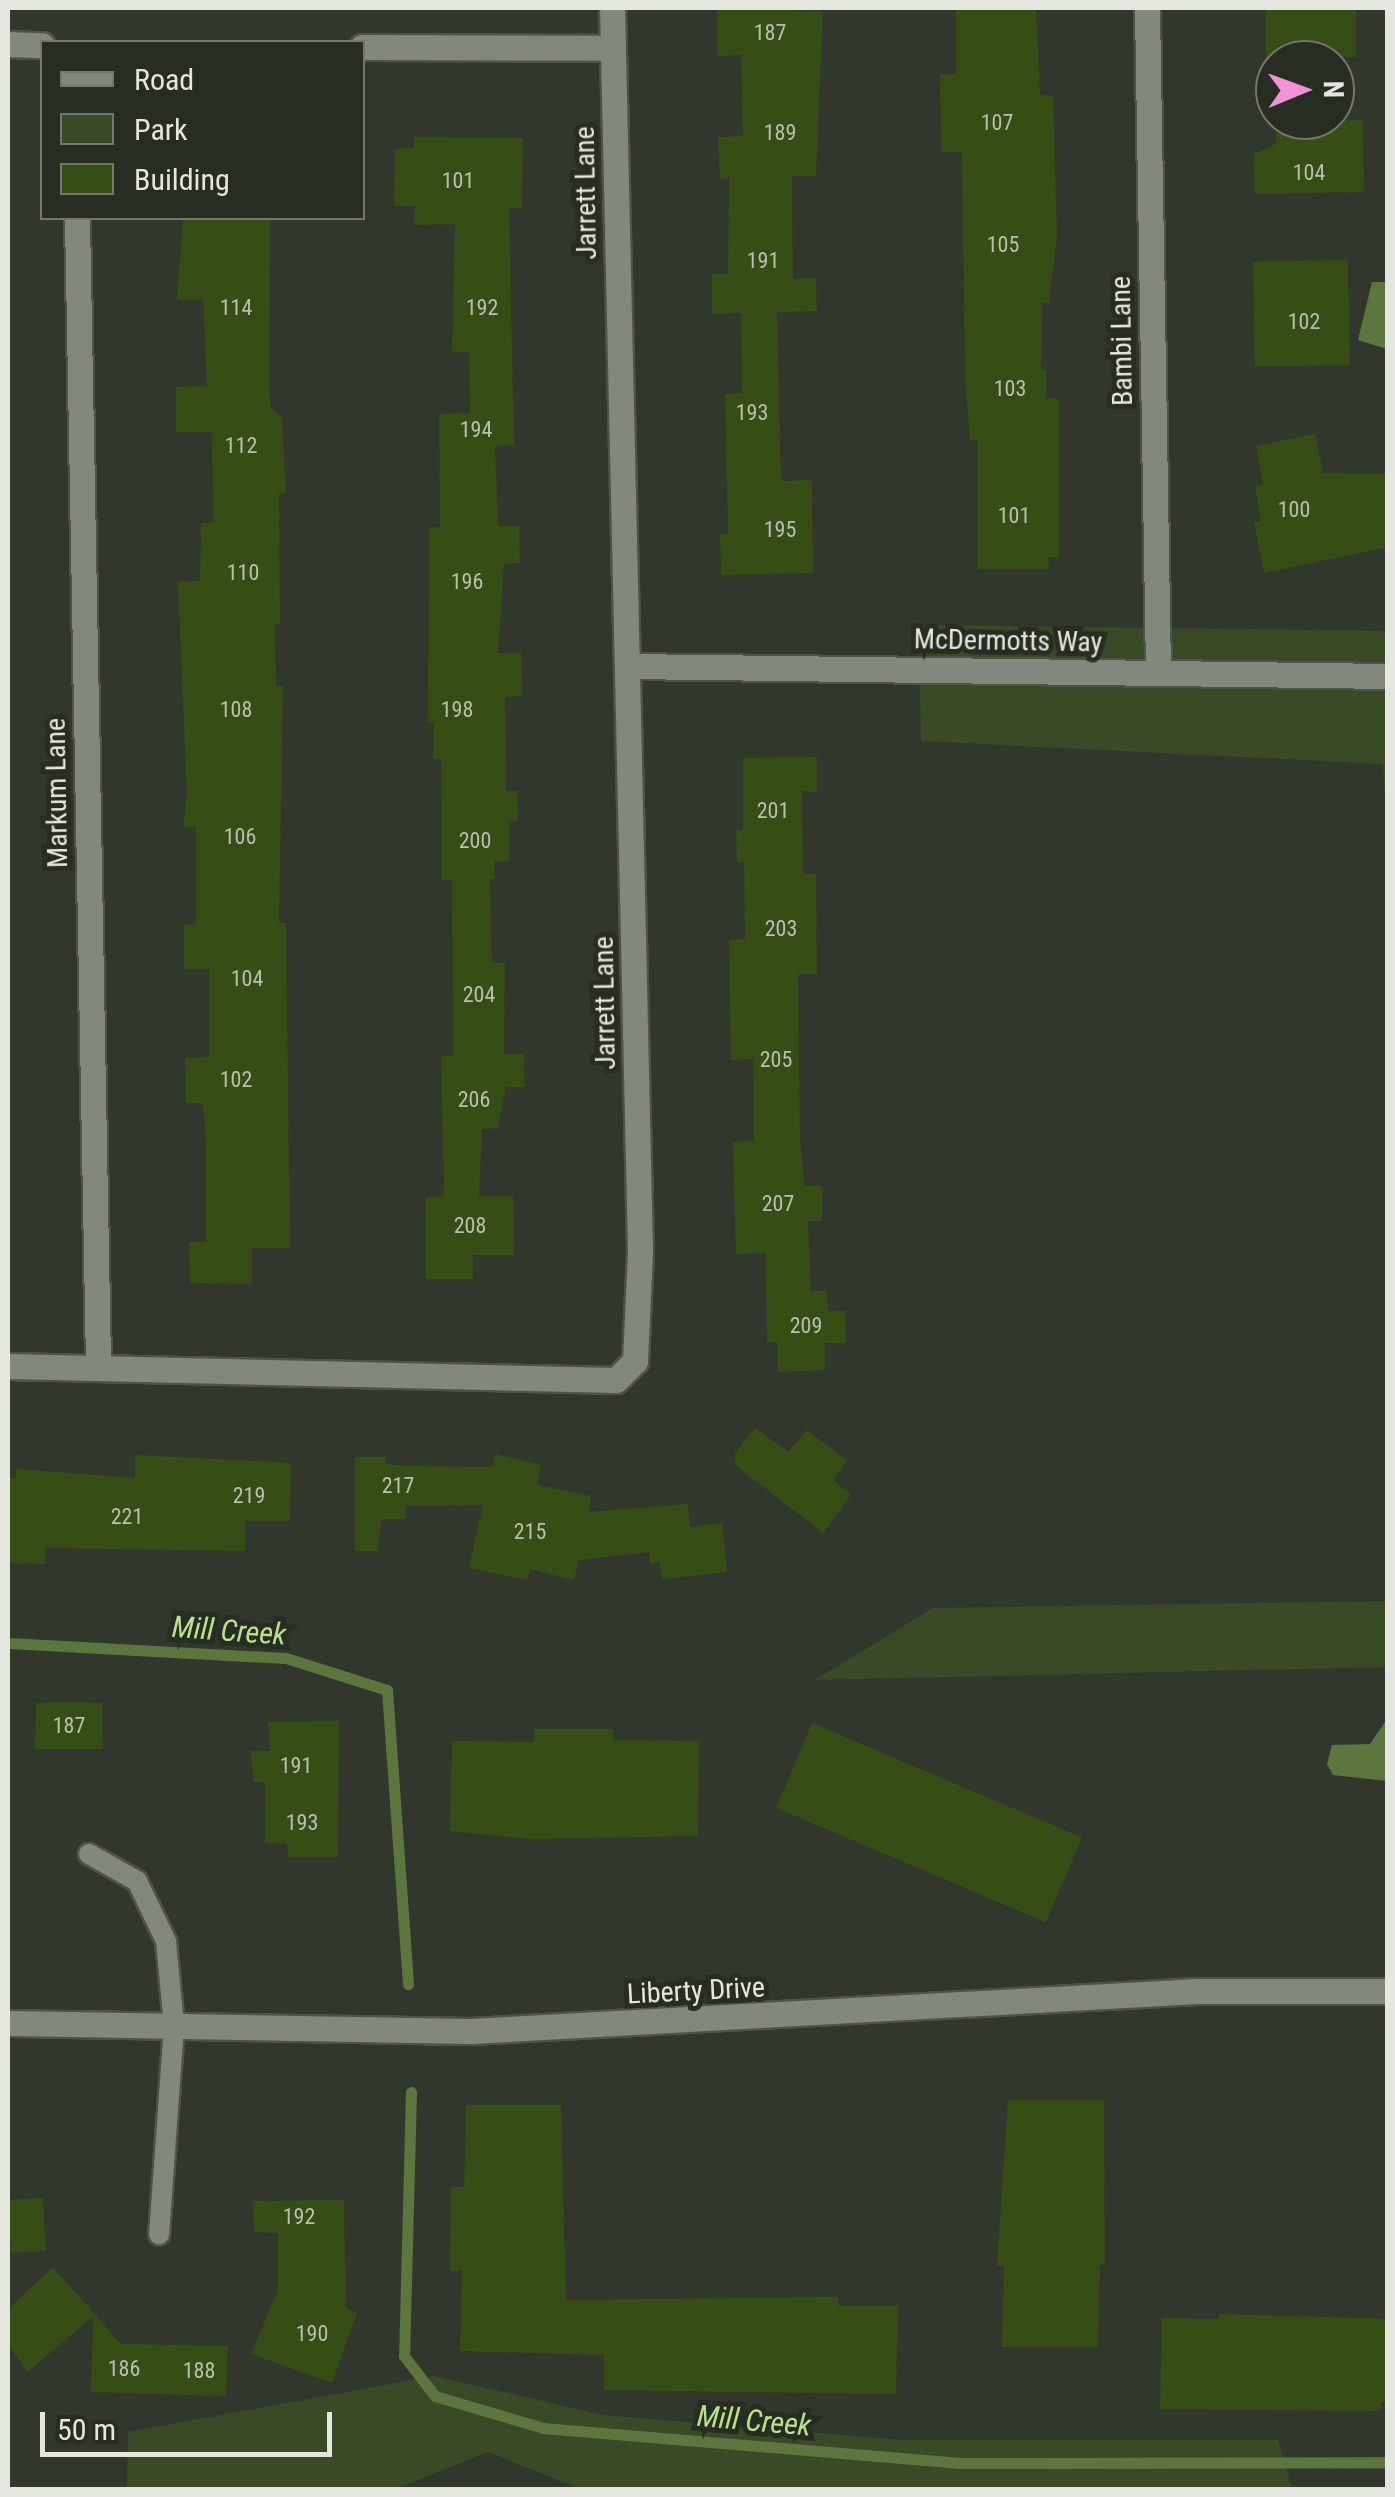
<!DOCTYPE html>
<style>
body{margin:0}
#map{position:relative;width:1395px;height:2497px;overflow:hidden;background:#32372d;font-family:"Roboto Condensed",sans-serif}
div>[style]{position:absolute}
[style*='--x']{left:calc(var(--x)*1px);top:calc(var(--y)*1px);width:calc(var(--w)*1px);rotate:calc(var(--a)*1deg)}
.green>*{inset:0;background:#3a4a26}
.water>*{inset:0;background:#5d763f}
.stream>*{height:11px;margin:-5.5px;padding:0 5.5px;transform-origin:5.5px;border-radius:5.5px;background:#5d763f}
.building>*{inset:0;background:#374d16;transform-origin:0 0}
.roads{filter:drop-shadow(2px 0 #4e524a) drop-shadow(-2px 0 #4e524a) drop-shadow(0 2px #4e524a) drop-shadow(0 -2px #4e524a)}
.service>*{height:20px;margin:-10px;padding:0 10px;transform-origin:10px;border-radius:10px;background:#82887c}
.minor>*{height:25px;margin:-12.5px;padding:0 12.5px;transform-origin:12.5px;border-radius:12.5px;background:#82887c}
span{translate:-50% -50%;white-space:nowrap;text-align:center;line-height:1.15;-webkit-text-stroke:10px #282d23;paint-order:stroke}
.number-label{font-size:22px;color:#b8c0ae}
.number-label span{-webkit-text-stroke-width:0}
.street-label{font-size:28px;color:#e3e7e0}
.water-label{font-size:30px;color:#bbe18f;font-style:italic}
.frame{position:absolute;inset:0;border:10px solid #e3e7e0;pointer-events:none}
.legend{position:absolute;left:40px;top:40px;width:325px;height:180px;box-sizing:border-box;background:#282d23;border:2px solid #73776f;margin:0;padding:12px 18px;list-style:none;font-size:30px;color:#e3e7e0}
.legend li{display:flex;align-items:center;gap:20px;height:50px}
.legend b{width:50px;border:2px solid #73776f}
.north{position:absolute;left:1255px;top:40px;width:100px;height:100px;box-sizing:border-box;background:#282d23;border:2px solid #73776f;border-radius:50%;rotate:89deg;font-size:28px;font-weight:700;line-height:40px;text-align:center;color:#e3e7e0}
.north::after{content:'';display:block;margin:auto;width:35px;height:45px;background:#f391d6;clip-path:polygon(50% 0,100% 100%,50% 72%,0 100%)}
.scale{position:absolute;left:40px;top:2412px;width:292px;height:45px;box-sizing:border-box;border:5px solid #e3e7e0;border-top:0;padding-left:12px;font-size:30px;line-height:35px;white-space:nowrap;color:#e3e7e0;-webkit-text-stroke:8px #282d23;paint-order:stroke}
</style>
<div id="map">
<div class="green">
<div style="clip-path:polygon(918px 625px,1387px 631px,1387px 829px,1383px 764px,921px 741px)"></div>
<div style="clip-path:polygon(1387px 1601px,1387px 1667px,815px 1680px,933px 1608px)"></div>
<div style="clip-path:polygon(434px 2376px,603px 2415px,903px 2440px,1278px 2440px,1292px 2489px,583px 2490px,488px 2452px,395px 2489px,127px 2489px,128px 2432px)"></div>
</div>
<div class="water">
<div style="clip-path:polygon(1372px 282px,1387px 282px,1387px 349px,1358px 340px)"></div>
<div style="clip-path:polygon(1387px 1719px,1387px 1781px,1333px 1775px,1327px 1764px,1332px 1745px,1370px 1744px)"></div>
</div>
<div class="stream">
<div style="--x:8;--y:1643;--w:278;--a:3.1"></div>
<div style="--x:286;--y:1658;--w:106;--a:17.6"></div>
<div style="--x:387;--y:1690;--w:295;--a:85.9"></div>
<div style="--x:411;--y:2092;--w:264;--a:91.5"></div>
<div style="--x:404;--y:2356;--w:51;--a:52.2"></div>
<div style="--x:435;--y:2396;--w:113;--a:16.5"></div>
<div style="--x:543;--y:2428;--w:416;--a:4.8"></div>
<div style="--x:958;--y:2463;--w:430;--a:-0.1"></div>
</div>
<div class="building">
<div style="clip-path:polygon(717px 8px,823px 11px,816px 176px,792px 176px,793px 279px,816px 278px,817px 311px,777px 312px,781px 481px,812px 480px,813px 573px,721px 575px,720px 534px,728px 534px,725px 394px,742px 393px,741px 313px,712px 314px,712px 274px,728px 274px,729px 178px,720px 179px,718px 137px,743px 136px,741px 55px,717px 56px)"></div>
<div style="clip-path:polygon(956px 8px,1036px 8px,1040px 95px,1053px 96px,1057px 239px,1049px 303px,1042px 303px,1041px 370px,1046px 370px,1046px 398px,1059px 399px,1059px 557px,1048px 557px,1049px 569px,978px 569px,978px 440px,970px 440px,965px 379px,962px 152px,941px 152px,940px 75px,956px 74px)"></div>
<div style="left:1266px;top:8px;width:90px;height:49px"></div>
<div style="clip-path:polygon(1276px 120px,1363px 120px,1364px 192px,1255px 194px,1254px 154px,1276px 144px)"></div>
<div style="clip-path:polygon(414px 137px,523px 138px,522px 208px,509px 208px,514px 445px,495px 446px,498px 526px,519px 526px,520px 563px,504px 564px,498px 653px,521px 653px,522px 696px,505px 697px,506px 791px,517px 791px,518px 821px,509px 821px,509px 861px,494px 862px,495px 879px,490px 879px,492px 963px,505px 963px,504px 1054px,524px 1054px,525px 1087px,506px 1087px,498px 1128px,482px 1129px,479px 1196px,513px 1196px,514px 1255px,473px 1255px,473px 1279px,426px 1279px,426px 1197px,444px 1196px,441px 1056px,453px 1055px,452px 880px,442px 880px,441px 758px,433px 759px,434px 723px,428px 723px,429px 528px,440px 527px,439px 414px,470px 413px,469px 352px,452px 352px,455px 224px,414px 225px,415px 206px,394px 206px,395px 149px,414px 148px)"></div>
<div style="clip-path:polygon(183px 218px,270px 218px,269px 386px,271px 408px,282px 418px,286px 493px,279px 493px,280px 624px,275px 624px,276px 686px,283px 686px,279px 923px,286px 923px,290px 1248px,252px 1248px,252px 1284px,190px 1283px,189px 1242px,206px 1242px,206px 1144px,203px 1103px,186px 1103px,185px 1058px,209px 1057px,209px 969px,184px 969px,184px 925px,196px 924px,196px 827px,183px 827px,187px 796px,178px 582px,200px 581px,201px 523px,213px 523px,212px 432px,176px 432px,176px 387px,207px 386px,203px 300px,177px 300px)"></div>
<div style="left:1348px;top:260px;width:105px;height:95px;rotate:89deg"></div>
<div style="clip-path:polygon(1315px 434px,1323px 473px,1388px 474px,1388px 547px,1264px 573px,1254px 522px,1261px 521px,1255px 486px,1263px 484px,1256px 446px)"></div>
<div style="clip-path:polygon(817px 757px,817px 792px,802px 791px,803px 874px,816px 874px,817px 974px,798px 974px,800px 1140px,805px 1186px,822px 1186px,822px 1221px,808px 1221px,811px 1291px,827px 1291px,828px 1311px,845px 1311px,846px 1343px,825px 1343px,825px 1370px,778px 1372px,778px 1342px,767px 1342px,766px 1253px,736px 1254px,733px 1142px,754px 1141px,753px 1059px,731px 1060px,729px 940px,745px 939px,744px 862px,737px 862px,736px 830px,743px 830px,743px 758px)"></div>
<div style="clip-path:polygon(755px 1428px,788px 1452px,807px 1430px,847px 1461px,833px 1480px,851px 1495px,823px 1533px,735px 1465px,735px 1453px)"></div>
<div style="clip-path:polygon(495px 1454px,541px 1465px,537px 1485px,591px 1496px,588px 1512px,688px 1504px,690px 1527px,722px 1523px,727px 1572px,662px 1579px,660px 1562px,650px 1564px,649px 1552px,578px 1560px,574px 1580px,530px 1569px,528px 1580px,469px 1568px,483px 1505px,406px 1506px,405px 1519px,381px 1519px,378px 1551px,355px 1551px,355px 1457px,386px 1457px,385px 1464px,406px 1466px,492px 1467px)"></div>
<div style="clip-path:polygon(135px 1455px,291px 1463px,290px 1521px,245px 1521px,245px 1551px,45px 1548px,45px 1564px,8px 1563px,8px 1478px,16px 1478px,16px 1469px,135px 1478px)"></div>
<div style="clip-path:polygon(61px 1702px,102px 1703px,103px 1749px,35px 1749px,36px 1703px)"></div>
<div style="clip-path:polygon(339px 1721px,338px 1857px,288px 1857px,287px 1844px,265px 1843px,265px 1782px,253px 1782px,251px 1751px,270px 1751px,268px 1722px)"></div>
<div style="left:812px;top:1723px;width:293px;height:92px;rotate:23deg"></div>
<div style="clip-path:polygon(534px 1729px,613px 1729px,613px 1740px,699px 1741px,698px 1836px,530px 1839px,450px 1831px,452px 1741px,534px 1742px)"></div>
<div style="clip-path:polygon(1008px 2100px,1104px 2100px,1105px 2265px,1100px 2265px,1098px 2347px,1002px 2347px,1004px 2266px,997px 2266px)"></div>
<div style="clip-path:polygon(466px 2105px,561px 2105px,566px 2300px,821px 2297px,838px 2297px,838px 2306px,898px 2306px,896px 2394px,604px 2390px,604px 2355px,460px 2351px,462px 2270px,450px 2271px,451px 2187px,464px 2187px)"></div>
<div style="left:43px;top:2198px;width:53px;height:35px;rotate:87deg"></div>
<div style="clip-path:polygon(344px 2200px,346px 2308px,357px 2313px,332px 2383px,251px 2354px,278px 2291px,278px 2233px,254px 2232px,253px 2201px)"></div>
<div style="clip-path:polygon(53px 2267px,121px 2344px,228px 2346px,226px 2396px,91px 2392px,93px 2316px,28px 2372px,8px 2345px,8px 2309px)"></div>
<div style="clip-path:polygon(1219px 2314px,1388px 2319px,1388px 2402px,1381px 2402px,1380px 2411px,1160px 2409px,1162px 2318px,1219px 2319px)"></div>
</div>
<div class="roads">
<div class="service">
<div style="--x:89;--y:1854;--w:55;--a:29.4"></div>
<div style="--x:137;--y:1881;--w:67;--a:64.2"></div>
<div style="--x:166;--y:1941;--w:85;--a:84.6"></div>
<div style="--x:174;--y:2026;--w:209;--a:94.1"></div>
</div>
<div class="minor">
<div style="--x:1147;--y:8;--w:665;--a:89.05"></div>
<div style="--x:8;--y:44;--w:34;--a:2"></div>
<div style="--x:362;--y:47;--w:250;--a:0.2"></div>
<div style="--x:77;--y:218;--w:1149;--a:88.95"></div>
<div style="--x:627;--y:666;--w:761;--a:0.75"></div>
<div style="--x:8;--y:1366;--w:608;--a:1.32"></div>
<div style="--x:616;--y:1380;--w:27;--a:-45"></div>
<div style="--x:635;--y:1361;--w:111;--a:-87.4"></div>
<div style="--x:640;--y:1250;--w:1242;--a:-91.29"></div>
<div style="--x:8;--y:2023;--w:463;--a:1"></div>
<div style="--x:471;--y:2031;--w:727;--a:-3.15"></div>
<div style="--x:1197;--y:1991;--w:191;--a:0"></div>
</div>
</div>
<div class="number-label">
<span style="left:770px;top:33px">187</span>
<span style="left:997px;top:123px">107</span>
<span style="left:780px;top:133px">189</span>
<span style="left:1309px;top:173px">104</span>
<span style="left:458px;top:181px">101</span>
<span style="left:1003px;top:245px">105</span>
<span style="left:763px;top:261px">191</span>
<span style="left:236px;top:308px">114</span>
<span style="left:482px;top:308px">192</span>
<span style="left:1304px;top:322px">102</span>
<span style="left:1010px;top:389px">103</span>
<span style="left:752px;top:413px">193</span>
<span style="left:476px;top:430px">194</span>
<span style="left:241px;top:446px">112</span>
<span style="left:1294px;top:510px">100</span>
<span style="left:1014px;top:516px">101</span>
<span style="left:780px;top:530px">195</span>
<span style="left:243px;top:573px">110</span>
<span style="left:467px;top:582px">196</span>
<span style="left:236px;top:710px">108</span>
<span style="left:457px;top:710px">198</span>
<span style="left:773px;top:811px">201</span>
<span style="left:240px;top:837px">106</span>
<span style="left:475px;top:841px">200</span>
<span style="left:781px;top:929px">203</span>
<span style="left:247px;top:979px">104</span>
<span style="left:479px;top:995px">204</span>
<span style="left:776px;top:1060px">205</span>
<span style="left:236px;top:1080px">102</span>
<span style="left:474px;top:1100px">206</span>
<span style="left:778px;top:1204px">207</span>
<span style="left:470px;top:1226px">208</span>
<span style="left:806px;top:1326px">209</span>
<span style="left:398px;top:1486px">217</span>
<span style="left:249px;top:1496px">219</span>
<span style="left:127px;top:1517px">221</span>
<span style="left:530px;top:1532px">215</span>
<span style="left:69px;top:1726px">187</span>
<span style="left:296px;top:1766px">191</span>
<span style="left:302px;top:1823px">193</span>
<span style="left:299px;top:2217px">192</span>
<span style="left:312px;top:2334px">190</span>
<span style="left:124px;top:2369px">186</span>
<span style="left:199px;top:2371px">188</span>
</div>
<div class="street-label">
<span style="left:586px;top:193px;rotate:-91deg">Jarrett Lane</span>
<span style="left:1122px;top:341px;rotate:-91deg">Bambi Lane</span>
<span style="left:1008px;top:641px;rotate:1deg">McDermotts Way</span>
<span style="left:57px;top:793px;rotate:-91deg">Markum Lane</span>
<span style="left:605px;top:1003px;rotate:-91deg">Jarrett Lane</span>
<span style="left:696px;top:1991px;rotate:-3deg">Liberty Drive</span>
</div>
<div class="water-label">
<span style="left:229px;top:1631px;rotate:4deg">Mill Creek</span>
<span style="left:754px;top:2421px;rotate:5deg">Mill Creek</span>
</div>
<div class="frame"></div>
<ul class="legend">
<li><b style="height:12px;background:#82887c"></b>Road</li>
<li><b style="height:28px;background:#3a4a26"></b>Park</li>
<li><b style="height:28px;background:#374d16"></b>Building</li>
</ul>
<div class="north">N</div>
<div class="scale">50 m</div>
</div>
